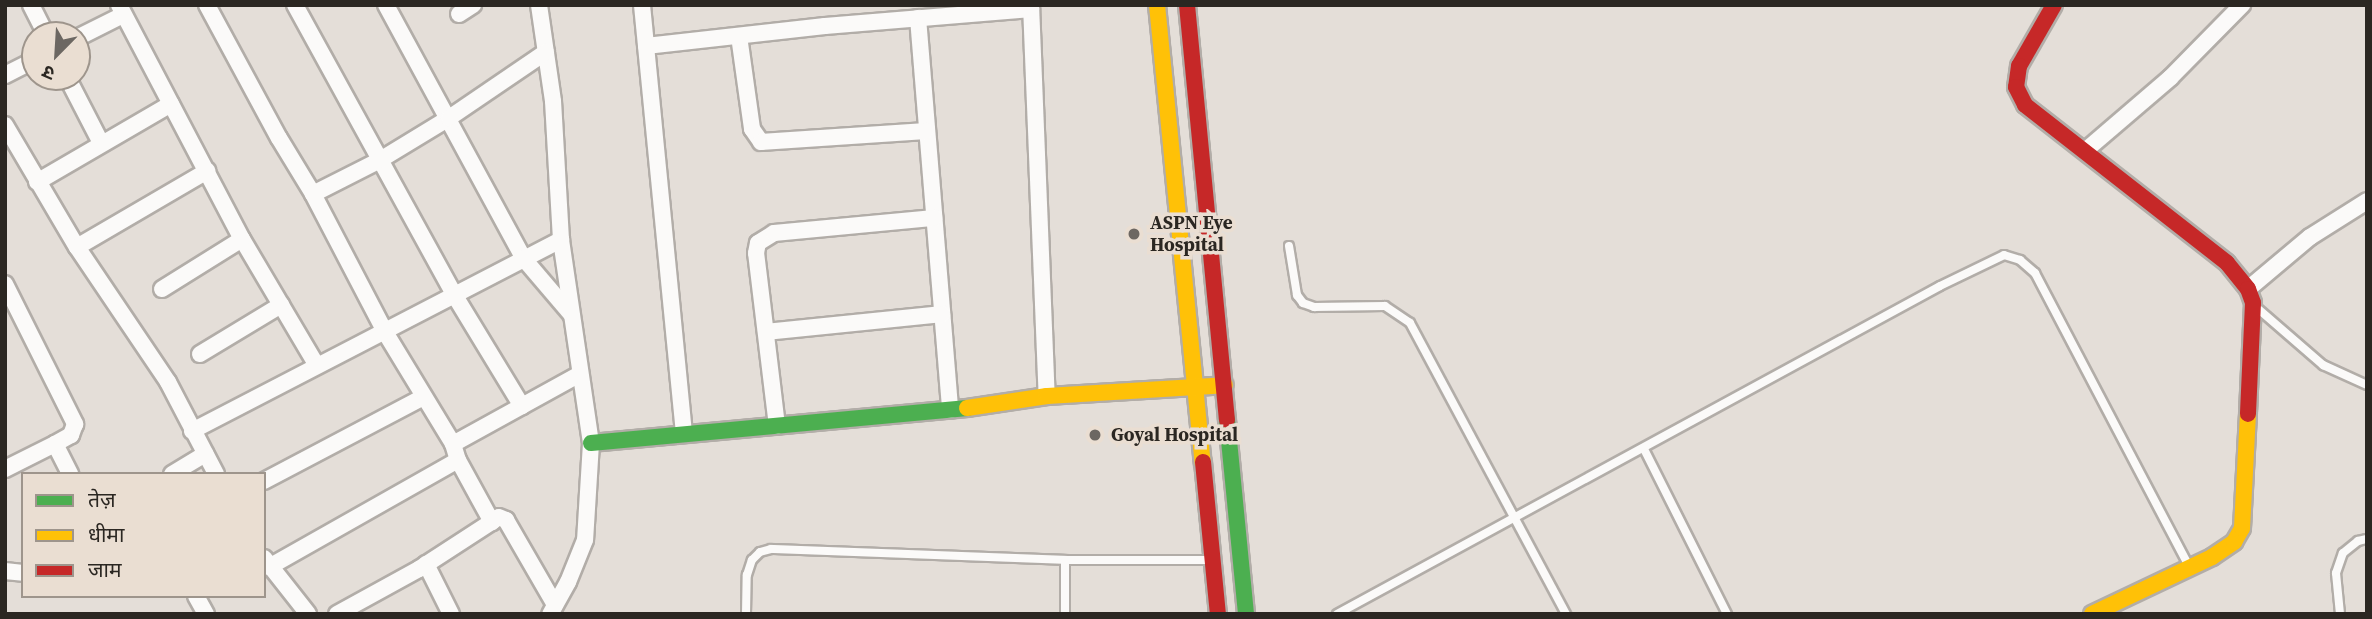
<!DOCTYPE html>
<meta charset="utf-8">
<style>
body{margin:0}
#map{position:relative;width:2372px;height:619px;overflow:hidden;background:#e4ded8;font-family:"Source Serif 4","Noto Sans Devanagari",serif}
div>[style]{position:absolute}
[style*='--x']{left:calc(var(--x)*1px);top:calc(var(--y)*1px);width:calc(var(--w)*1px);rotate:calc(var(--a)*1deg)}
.roads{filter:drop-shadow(2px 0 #b2ada8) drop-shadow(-2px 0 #b2ada8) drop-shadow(0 2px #b2ada8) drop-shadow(0 -2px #b2ada8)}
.lane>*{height:8px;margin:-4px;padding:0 4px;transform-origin:4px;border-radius:4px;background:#fbfaf9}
.street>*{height:16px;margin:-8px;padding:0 8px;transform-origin:8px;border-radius:8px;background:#fbfaf9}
.fast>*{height:16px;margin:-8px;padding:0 8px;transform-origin:8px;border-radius:8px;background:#4caf50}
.slow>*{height:16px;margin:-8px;padding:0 8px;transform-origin:8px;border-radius:8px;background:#ffc107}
.jam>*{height:16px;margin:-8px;padding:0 8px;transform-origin:8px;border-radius:8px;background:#c62828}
.dots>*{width:19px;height:19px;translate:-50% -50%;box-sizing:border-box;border:4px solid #eaded2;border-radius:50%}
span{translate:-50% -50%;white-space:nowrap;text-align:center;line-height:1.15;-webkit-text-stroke:7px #eaded2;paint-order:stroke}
.poi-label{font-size:19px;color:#2b2722;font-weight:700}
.left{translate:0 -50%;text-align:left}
.frame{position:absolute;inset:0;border:7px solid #2b2722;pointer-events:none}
.legend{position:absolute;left:21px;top:472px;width:245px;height:126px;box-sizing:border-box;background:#eaded2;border:2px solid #9e958c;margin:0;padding:9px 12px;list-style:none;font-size:21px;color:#2b2722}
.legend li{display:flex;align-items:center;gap:14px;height:35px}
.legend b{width:35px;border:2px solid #9e958c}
.north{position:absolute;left:21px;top:21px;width:70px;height:70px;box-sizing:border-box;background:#eaded2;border:2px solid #9e958c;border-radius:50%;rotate:204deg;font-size:19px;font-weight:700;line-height:28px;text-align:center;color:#2b2722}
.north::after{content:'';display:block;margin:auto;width:24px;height:32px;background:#6c6762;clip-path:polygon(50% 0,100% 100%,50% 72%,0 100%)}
</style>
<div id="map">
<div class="roads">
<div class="lane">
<div style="--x:1289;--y:246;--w:50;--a:80.7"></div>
<div style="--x:1297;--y:295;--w:10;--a:53"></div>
<div style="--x:1303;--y:303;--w:12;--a:20"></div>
<div style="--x:1314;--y:307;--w:71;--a:-0.8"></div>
<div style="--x:1385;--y:306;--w:30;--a:34"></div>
<div style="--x:1410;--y:323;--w:330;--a:61.8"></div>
<div style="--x:2256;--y:307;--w:89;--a:40.9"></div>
<div style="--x:2323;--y:365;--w:48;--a:24.4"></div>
<div style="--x:1644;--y:449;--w:185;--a:63.3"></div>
<div style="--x:746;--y:614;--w:39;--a:-89"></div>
<div style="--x:747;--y:575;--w:16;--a:-72"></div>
<div style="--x:752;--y:560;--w:11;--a:-45"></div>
<div style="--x:760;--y:552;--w:11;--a:-15"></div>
<div style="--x:771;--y:549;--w:294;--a:2.1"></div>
<div style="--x:1065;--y:614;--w:54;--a:-90"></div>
<div style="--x:1065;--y:560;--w:147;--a:0"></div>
<div style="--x:1337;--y:614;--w:686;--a:-28.54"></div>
<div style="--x:1940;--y:286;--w:71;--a:-25.8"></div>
<div style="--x:2004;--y:255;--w:17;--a:17"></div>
<div style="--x:2020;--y:260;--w:20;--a:41"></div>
<div style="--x:2035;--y:273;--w:330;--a:62.3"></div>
<div style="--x:2340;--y:614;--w:41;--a:-95.6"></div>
<div style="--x:2336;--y:573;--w:21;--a:-71"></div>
<div style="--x:2343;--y:553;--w:19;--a:-39"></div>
<div style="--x:2358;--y:541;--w:9;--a:-13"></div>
</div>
<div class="street">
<div style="--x:31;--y:5;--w:34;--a:63"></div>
<div style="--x:119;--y:5;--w:264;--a:62.3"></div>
<div style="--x:242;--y:239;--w:147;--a:59.4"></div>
<div style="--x:207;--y:5;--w:151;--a:61.6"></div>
<div style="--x:279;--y:138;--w:66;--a:58.7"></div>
<div style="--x:313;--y:194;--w:156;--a:62.4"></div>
<div style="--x:385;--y:332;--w:131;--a:58.7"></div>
<div style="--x:453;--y:444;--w:17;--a:73"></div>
<div style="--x:458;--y:460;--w:71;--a:61.3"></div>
<div style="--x:295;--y:5;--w:332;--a:61.2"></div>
<div style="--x:455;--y:296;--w:129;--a:58.7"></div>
<div style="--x:386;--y:5;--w:289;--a:61.5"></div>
<div style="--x:524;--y:259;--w:72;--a:49.5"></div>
<div style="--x:539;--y:5;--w:97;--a:81.7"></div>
<div style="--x:553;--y:101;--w:139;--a:86.7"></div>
<div style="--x:561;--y:240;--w:205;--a:81.6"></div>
<div style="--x:591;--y:443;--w:97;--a:93.5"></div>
<div style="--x:585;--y:540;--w:45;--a:112"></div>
<div style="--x:568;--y:582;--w:37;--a:119"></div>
<div style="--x:642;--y:5;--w:430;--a:84.4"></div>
<div style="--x:1031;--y:5;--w:391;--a:87.7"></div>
<div style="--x:459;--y:14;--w:17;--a:-33"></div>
<div style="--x:918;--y:18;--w:393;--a:85.3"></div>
<div style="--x:739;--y:36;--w:94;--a:82"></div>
<div style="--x:752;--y:129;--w:16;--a:55"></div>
<div style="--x:761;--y:142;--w:165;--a:-3.8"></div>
<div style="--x:77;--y:38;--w:51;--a:-26.6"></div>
<div style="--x:646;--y:46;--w:180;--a:-6.4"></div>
<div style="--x:825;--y:26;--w:207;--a:-4.7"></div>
<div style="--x:5;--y:75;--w:34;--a:-27"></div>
<div style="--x:67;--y:77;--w:74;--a:62.7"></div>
<div style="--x:5;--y:125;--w:142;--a:59.5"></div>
<div style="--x:77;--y:247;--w:163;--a:56"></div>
<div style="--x:168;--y:382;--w:104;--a:62.4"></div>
<div style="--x:2086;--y:150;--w:111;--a:-40.6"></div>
<div style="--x:2170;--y:78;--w:103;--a:-45.4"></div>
<div style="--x:37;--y:182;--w:155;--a:-30.2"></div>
<div style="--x:313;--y:194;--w:75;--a:-26.9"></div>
<div style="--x:380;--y:160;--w:81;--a:-31.3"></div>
<div style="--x:449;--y:118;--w:117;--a:-34.2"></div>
<div style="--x:77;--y:247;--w:151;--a:-30.3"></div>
<div style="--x:5;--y:284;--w:157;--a:63.4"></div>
<div style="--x:75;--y:424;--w:12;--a:110"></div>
<div style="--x:71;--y:435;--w:18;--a:151"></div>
<div style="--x:55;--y:444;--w:34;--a:63"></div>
<div style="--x:162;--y:289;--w:94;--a:-32"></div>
<div style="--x:2248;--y:289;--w:81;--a:-40"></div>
<div style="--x:2310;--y:237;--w:67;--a:-32.3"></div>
<div style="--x:766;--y:332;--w:177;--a:-5.8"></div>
<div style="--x:200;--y:354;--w:95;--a:-31.2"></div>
<div style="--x:777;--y:426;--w:174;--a:-96.9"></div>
<div style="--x:756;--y:253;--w:10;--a:-79"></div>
<div style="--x:758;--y:243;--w:19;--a:-32"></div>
<div style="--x:774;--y:233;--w:161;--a:-5.4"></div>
<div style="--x:192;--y:431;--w:416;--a:-27.4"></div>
<div style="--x:453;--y:444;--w:145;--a:-28.9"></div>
<div style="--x:5;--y:469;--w:56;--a:-26.6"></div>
<div style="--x:172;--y:474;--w:39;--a:-31"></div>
<div style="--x:264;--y:481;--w:180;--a:-27.8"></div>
<div style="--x:264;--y:558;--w:71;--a:51.8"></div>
<div style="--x:426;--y:564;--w:56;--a:63.4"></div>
<div style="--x:269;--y:567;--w:217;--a:-29.5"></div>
<div style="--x:5;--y:571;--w:18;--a:6"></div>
<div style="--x:196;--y:596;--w:21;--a:61"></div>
<div style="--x:337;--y:614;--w:94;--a:-28.8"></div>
<div style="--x:419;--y:569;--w:95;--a:-33"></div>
<div style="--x:499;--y:517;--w:8;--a:23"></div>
<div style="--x:506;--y:520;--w:98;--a:60"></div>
</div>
<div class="fast">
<div style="--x:1227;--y:420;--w:195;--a:84.4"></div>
<div style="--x:591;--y:443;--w:378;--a:-5.3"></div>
</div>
<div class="slow">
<div style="--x:1157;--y:5;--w:459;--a:84.3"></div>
<div style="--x:967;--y:408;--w:81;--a:-8.5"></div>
<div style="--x:1047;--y:396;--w:178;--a:-3.5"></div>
<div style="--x:2092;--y:614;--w:133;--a:-25.4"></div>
<div style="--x:2212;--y:557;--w:27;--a:-34"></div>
<div style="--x:2234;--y:542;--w:16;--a:-60"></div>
<div style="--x:2242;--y:528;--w:114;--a:-87"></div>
</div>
<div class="jam">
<div style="--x:1187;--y:5;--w:417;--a:84.5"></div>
<div style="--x:2054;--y:5;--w:70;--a:119.8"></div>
<div style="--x:2019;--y:66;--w:21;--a:98"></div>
<div style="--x:2016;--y:87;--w:20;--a:63"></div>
<div style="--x:2025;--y:105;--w:256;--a:38"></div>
<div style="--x:2227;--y:263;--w:33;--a:51"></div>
<div style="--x:2248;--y:289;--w:15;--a:70"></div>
<div style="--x:2253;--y:303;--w:111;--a:92.6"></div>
<div style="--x:1203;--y:462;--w:153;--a:84.4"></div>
</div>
</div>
<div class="dots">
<div style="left:1134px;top:234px;background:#6c6762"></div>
<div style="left:1095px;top:435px;background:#6c6762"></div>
</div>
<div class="poi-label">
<span class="left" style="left:1150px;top:234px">ASPN Eye<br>Hospital</span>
<span class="left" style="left:1111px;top:435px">Goyal Hospital</span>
</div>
<div class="frame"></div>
<ul class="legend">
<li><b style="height:9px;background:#4caf50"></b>तेज़</li>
<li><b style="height:9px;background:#ffc107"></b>धीमा</li>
<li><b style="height:9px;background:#c62828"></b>जाम</li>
</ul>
<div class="north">उ</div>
</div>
